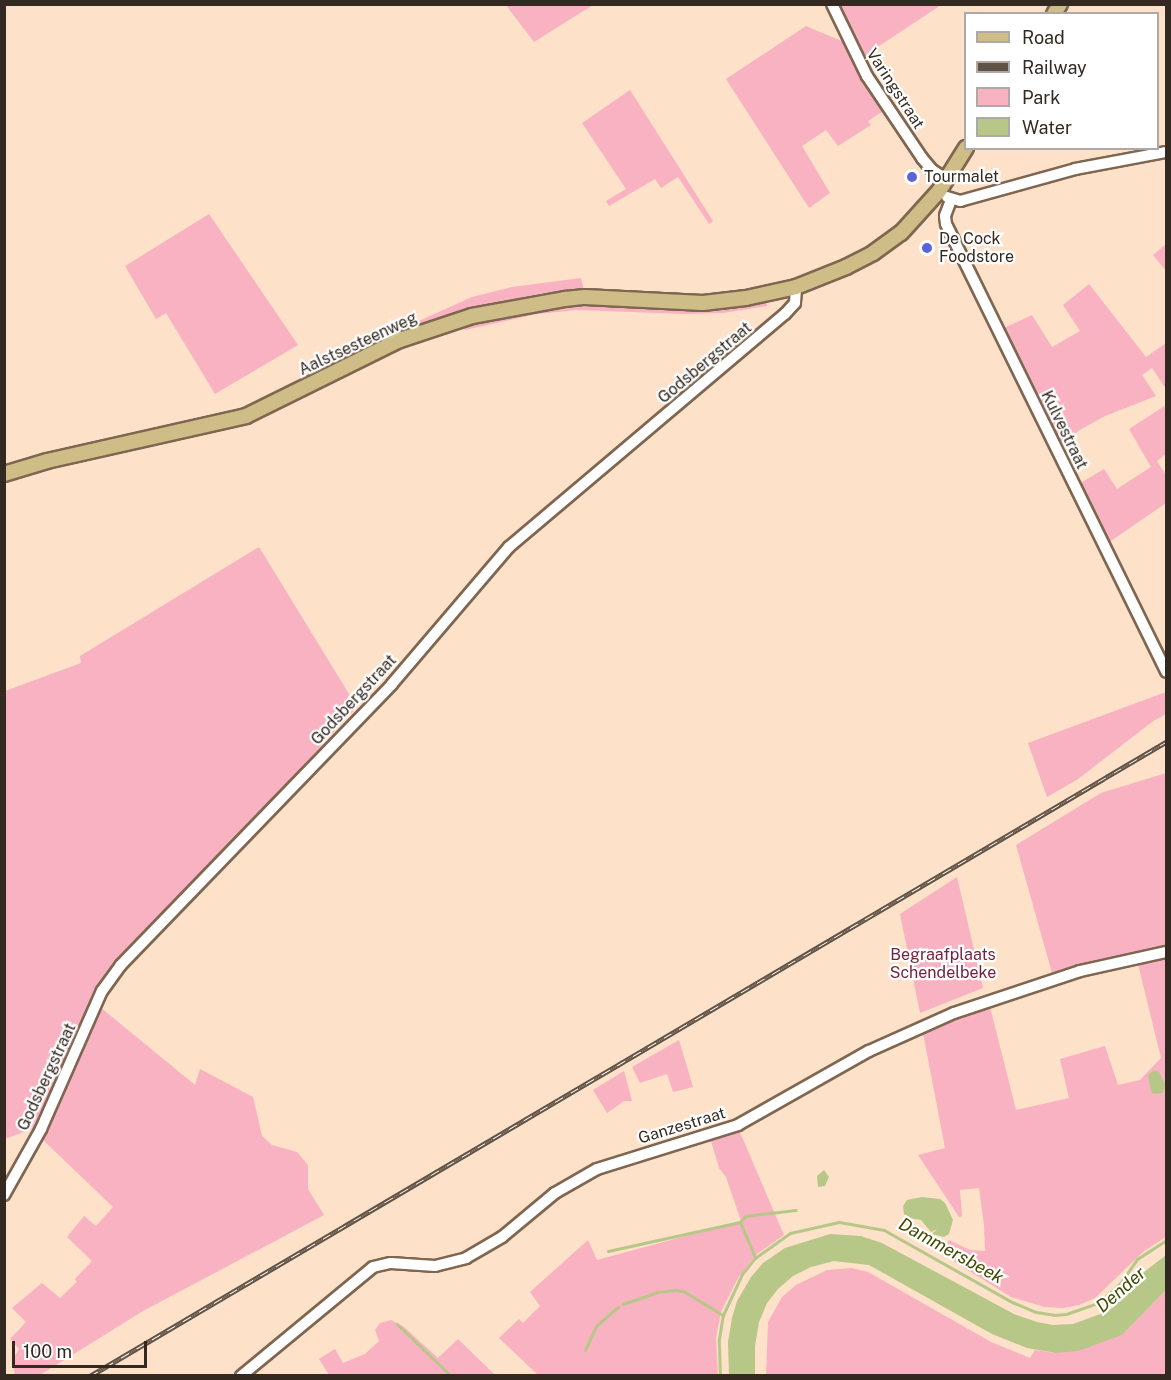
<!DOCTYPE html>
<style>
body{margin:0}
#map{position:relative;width:1171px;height:1380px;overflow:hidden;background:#fde1c9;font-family:"Public Sans",sans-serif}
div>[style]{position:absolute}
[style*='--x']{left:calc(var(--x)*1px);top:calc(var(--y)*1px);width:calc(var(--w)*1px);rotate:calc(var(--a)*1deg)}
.green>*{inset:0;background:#f8b2c1}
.water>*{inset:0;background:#b7c788}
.stream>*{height:3px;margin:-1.5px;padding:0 1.5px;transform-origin:1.5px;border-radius:1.5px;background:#b7c788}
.roads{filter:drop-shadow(2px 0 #7f6651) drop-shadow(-2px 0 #7f6651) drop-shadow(0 2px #7f6651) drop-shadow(0 -2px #7f6651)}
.minor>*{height:10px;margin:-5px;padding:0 5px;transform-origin:5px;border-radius:5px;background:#fff}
.major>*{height:14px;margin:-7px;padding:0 7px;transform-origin:7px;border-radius:7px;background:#cebd86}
.rail>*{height:5px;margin-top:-2.5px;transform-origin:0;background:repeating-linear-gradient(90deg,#fff 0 9px,#605245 0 18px);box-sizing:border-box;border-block:2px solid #605245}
.dots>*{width:16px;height:16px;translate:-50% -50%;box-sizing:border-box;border:3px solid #fff;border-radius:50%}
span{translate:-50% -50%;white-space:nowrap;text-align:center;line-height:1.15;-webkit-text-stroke:4.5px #fff;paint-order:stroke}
.street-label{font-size:16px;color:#342920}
.poi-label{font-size:16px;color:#342920}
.left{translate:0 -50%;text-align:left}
.park-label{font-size:16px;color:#74223d}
.water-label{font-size:18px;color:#3e4b00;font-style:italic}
.frame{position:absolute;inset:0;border:6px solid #342920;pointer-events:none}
.legend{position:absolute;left:964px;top:12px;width:195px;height:138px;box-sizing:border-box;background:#fff;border:2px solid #aea9a6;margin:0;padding:8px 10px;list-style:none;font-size:18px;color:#342920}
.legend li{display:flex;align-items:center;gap:12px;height:30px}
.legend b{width:30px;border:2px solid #aea9a6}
.scale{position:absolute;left:12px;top:1341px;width:135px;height:27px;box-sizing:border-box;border:3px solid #342920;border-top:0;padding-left:8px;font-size:18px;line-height:21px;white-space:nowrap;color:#342920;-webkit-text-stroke:4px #fff;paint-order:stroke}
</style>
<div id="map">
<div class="green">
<div style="clip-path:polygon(506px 5px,593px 5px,534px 42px)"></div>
<div style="clip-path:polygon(839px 5px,941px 5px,864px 56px)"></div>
<div style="clip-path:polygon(806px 26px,844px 42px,885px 110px,868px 121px,871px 125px,838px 146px,826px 130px,802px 146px,830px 193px,809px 208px,726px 79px)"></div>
<div style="clip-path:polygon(630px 90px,713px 221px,709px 224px,678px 177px,661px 188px,655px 179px,609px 206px,606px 201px,626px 189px,582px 123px)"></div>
<div style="clip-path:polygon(209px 214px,298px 345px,215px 394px,166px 313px,156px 319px,125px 266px)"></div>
<div style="clip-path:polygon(1166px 244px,1166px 271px,1153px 255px)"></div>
<div style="clip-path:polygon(581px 278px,584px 290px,543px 293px,504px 301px,399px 330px,472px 297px,512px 287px)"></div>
<div style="clip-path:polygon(1089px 284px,1146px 357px,1166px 343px,1166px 389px,1152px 368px,1142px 375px,1156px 396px,1105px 416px,1078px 431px,1063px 450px,1004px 328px,1032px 315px,1052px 347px,1080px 331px,1063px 305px)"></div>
<div style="clip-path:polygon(767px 299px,767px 306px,723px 313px,685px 314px,577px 310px,537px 314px,465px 330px,463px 320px,569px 301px)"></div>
<div style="clip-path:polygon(1166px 405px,1166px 454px,1157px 461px,1166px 475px,1166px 503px,1108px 543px,1079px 484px,1104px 469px,1117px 489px,1151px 467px,1129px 429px)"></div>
<div style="clip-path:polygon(259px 547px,357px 707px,229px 846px,119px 961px,97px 994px,37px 1127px,5px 1139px,5px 691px,81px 663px,80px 656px)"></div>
<div style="clip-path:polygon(1166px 692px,1166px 714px,1152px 722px,1078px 779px,1047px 797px,1028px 743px)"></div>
<div style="clip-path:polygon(1166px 773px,1166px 946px,1052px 973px,1016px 845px,1101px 793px)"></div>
<div style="clip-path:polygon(957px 877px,983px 988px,920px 1013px,900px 914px)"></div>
<div style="clip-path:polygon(1166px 958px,1166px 1237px,1144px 1251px,1095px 1298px,1079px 1305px,1063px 1308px,1045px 1307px,1011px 1297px,942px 1254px,949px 1240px,970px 1250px,985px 1251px,984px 1225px,979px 1188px,960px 1190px,962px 1216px,959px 1217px,918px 1155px,945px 1148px,923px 1033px,990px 1007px,1016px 1110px,1069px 1098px,1060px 1059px,1105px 1046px,1118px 1085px,1140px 1080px,1161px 1058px,1138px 964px)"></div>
<div style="clip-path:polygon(100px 1007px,195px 1085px,200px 1069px,253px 1097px,262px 1136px,272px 1145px,297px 1152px,308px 1165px,308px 1189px,324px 1215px,143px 1311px,40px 1375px,15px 1375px,12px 1360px,19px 1349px,10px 1339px,26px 1322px,12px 1308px,42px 1283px,60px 1298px,77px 1282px,75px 1279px,92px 1261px,67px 1237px,84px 1216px,96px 1226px,113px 1207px,43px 1140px)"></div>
<div style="clip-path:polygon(679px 1040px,693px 1087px,673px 1092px,667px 1074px,640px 1083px,632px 1067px)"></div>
<div style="clip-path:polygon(624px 1071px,632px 1101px,624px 1101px,607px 1113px,593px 1090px)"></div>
<div style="clip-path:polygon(739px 1130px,784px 1235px,757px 1254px,738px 1278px,721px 1312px,716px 1338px,718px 1375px,538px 1375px,499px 1338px,519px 1319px,523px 1323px,540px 1306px,530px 1292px,588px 1240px,597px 1260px,741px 1221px,726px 1177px,719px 1168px,711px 1141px)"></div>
<div style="clip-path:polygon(852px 1268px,868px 1272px,991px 1342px,1030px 1358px,1035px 1350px,1056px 1353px,1122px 1335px,1166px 1290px,1166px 1375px,766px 1376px,768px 1322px,782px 1297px,796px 1285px,827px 1270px)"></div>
<div style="clip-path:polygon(391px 1320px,404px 1327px,438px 1358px,458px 1339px,495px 1375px,329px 1375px,319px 1359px,335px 1349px,343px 1363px,365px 1354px,379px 1341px,375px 1330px,380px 1323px)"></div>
</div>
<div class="water">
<div style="clip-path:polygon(1154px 1070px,1159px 1072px,1166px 1086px,1162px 1093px,1153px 1094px,1151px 1091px,1148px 1075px)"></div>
<div style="clip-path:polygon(824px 1170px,829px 1177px,825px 1186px,818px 1187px,817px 1176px)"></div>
<div style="clip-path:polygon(922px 1197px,940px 1199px,945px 1203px,953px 1220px,949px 1234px,944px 1237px,932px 1234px,937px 1229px,931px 1232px,921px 1220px,909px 1218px,904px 1214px,903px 1206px,907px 1200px)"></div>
<div style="clip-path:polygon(830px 1234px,861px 1236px,882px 1243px,1014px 1314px,1037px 1322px,1053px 1325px,1073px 1324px,1106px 1312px,1114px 1307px,1144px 1272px,1166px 1255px,1166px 1290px,1122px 1335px,1078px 1351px,1056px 1353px,1027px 1348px,992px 1334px,869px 1265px,834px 1261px,811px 1267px,793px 1276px,778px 1289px,767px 1303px,759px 1322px,755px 1346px,755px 1375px,729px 1375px,728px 1342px,732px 1318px,737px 1301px,751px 1277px,763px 1263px,785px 1248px)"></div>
</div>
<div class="stream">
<div style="--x:740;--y:1222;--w:8;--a:-50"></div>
<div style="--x:745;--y:1216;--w:51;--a:-6.7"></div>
<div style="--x:608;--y:1251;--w:135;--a:-12.4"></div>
<div style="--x:740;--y:1222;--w:39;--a:67"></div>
<div style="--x:623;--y:1304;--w:36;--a:-19"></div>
<div style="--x:657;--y:1292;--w:18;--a:-6"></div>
<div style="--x:675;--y:1290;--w:8;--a:7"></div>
<div style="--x:683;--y:1291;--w:47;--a:31"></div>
<div style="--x:397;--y:1324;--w:75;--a:43.9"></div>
<div style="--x:585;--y:1350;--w:26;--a:-65"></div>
<div style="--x:596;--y:1326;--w:29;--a:-41"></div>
<div style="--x:720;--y:1376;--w:37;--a:-92"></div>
<div style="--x:719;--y:1339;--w:24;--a:-81"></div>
<div style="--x:723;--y:1315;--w:45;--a:-65.1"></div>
<div style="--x:742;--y:1274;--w:21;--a:-51"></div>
<div style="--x:755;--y:1258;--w:43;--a:-35.5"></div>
<div style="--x:790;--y:1233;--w:50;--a:-12.7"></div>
<div style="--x:839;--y:1222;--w:46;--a:10.1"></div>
<div style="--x:884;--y:1230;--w:147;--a:29.4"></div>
<div style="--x:1012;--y:1302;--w:26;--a:23"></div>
<div style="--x:1036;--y:1312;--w:18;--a:9"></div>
<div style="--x:1054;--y:1315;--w:12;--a:-5"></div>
<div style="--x:1066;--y:1314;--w:34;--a:-19"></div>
<div style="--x:1098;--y:1303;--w:31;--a:-42"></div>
<div style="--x:1121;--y:1282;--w:28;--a:-55"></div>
<div style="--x:1137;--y:1259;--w:35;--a:-33"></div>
</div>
<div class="roads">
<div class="minor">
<div style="--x:832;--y:4;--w:80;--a:64.1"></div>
<div style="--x:867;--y:76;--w:99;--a:56.1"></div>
<div style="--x:922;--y:158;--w:16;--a:50"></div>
<div style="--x:932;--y:170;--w:17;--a:33"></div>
<div style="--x:947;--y:197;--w:14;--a:17"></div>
<div style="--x:960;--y:201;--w:119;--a:-15.5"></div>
<div style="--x:1075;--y:169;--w:93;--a:-10.6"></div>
<div style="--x:951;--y:200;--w:17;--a:111"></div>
<div style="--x:945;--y:216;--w:8;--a:83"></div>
<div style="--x:946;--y:224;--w:499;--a:63.8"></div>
<div style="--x:4;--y:1195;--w:76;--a:-60.7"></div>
<div style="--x:41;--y:1129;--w:151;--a:-66.2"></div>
<div style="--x:102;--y:991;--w:32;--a:-54"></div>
<div style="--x:121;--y:965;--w:390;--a:-46"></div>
<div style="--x:392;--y:684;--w:180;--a:-49.5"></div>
<div style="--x:509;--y:547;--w:361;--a:-40.2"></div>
<div style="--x:785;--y:314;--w:15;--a:-48"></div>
<div style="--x:795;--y:303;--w:16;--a:-86"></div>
<div style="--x:241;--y:1376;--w:171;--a:-39.5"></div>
<div style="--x:373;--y:1267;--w:18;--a:-13"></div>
<div style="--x:391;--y:1263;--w:44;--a:3.9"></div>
<div style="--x:435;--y:1266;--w:32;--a:-14"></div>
<div style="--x:466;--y:1258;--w:42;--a:-30.3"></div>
<div style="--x:502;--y:1237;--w:69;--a:-39.7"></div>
<div style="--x:555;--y:1193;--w:48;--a:-29.7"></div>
<div style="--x:597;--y:1169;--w:148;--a:-17.3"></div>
<div style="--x:738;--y:1125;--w:150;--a:-29.5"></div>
<div style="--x:869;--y:1051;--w:93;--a:-24.1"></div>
<div style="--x:954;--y:1013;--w:133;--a:-18.4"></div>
<div style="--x:1080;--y:971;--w:88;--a:-12.5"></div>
</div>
<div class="major">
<div style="--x:1054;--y:14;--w:12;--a:-59"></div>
<div style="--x:4;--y:474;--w:45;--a:-16.8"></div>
<div style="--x:47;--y:461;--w:204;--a:-12.7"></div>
<div style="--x:246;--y:416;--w:172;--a:-26.3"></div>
<div style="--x:400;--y:340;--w:76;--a:-18.4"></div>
<div style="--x:472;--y:316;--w:95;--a:-10.4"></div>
<div style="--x:565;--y:299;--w:20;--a:-6"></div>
<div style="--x:585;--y:297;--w:118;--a:2.9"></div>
<div style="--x:703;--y:303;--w:43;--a:-6.6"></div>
<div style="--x:746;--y:298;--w:51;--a:-12.4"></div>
<div style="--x:796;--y:287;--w:54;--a:-21.8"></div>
<div style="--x:846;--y:267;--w:30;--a:-27"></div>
<div style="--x:873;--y:253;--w:34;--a:-36"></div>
<div style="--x:901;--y:233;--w:57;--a:-47.9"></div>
<div style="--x:939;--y:191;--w:51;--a:-57.9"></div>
</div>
</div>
<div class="rail">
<div style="--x:90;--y:1376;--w:1249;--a:-30.51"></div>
</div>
<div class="dots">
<div style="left:912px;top:177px;background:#5e62da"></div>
<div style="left:927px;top:248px;background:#5e62da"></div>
</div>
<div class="street-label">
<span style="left:895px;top:89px;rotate:57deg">Varingstraat</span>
<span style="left:358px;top:344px;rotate:-25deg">Aalstsesteenweg</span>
<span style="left:705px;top:363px;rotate:-40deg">Godsbergstraat</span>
<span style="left:1064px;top:430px;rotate:64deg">Kulvestraat</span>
<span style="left:354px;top:700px;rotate:-47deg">Godsbergstraat</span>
<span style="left:47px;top:1077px;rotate:-65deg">Godsbergstraat</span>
<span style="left:682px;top:1126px;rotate:-17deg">Ganzestraat</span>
</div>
<div class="poi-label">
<span class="left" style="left:924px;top:177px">Tourmalet</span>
<span class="left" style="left:939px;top:248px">De Cock<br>Foodstore</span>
</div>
<div class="park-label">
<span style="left:943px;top:964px">Begraafplaats<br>Schendelbeke</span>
</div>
<div class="water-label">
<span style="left:951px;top:1251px;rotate:29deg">Dammersbeek</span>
<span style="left:1121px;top:1290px;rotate:-41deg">Dender</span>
</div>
<div class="frame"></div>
<ul class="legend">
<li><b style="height:8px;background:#cebd86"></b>Road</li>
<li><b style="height:8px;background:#605245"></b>Railway</li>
<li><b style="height:16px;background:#f8b2c1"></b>Park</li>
<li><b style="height:16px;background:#b7c788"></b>Water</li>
</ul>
<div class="scale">100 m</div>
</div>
